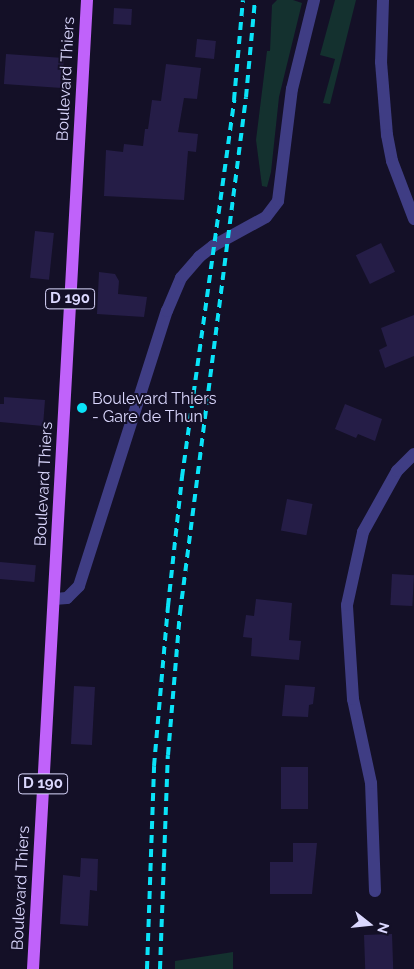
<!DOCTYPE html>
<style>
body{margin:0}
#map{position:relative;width:414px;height:969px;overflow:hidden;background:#141027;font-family:Raleway,sans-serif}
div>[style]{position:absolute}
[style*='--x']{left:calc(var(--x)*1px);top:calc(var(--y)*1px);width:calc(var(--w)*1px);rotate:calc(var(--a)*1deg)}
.green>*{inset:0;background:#14312f}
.building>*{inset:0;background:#251d47;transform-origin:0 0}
.street>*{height:12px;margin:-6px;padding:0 6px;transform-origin:6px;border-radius:6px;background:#3f3d84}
.primary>*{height:12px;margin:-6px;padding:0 6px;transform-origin:6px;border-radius:6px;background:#c062fa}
.rail>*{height:4px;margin-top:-2px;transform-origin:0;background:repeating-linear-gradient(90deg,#0ae3f8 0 8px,transparent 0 14px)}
.dots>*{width:14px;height:14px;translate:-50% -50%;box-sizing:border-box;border:2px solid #141027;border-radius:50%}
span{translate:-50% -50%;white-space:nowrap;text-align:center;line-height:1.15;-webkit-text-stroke:4px #141027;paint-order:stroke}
.shield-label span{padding:1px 4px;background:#141027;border:1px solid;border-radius:4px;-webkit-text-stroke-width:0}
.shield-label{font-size:15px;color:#dbd8fe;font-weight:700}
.street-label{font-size:16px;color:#dbd8fe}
.poi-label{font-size:16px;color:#dbd8fe}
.left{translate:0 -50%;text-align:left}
.north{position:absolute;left:344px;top:899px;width:50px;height:50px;-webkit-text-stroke:4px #141027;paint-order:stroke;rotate:106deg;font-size:14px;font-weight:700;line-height:20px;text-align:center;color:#dbd8fe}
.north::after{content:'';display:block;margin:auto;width:18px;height:22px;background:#dbd8fe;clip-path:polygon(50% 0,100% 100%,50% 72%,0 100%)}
</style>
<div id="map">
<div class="green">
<div style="clip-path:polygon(277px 0,293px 0,302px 3px,279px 97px,271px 172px,267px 187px,262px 186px,256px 140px,267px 51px,270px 51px,272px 5px)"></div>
<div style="clip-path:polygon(335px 0,356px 0,330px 104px,323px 103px,335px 59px,320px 55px)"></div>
<div style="clip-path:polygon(233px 952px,233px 969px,175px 969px,175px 961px)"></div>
</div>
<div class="building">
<div style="left:114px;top:8px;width:18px;height:16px;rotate:3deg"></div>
<div style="left:197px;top:39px;width:19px;height:18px;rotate:6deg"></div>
<div style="left:6px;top:54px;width:58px;height:30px;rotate:4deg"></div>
<div style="clip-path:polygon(166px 64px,201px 68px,197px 99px,184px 98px,178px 132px,198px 134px,196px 152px,188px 151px,184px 200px,104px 196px,106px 150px,123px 152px,124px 144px,143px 146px,145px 129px,148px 129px,152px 100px,161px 101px)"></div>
<div style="left:35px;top:231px;width:19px;height:47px;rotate:6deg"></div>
<div style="left:381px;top:243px;width:32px;height:28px;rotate:64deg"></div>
<div style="clip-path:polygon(99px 272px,115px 274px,119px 281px,118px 294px,147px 297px,144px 317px,97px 314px)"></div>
<div style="clip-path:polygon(414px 315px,414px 356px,385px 368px,379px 350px,387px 346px,381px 328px)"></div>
<div style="clip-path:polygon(4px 397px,45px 400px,43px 426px,0 422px,0 404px,4px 404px)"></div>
<div style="clip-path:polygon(345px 404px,382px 419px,375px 441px,358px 434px,356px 438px,335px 429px)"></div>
<div style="left:287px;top:499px;width:26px;height:32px;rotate:11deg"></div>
<div style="left:0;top:562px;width:36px;height:17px;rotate:5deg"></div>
<div style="left:392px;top:574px;width:22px;height:31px;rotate:3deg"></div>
<div style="clip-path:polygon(256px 599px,292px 603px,289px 640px,301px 641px,299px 660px,251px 656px,252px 638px,243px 637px,246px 615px,254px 616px)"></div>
<div style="clip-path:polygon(285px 685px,315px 687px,313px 704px,309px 705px,308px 717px,282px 716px)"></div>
<div style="left:74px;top:686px;width:21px;height:58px;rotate:3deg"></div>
<div style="left:281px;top:767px;width:27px;height:42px"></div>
<div style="clip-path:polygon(293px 843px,317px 843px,312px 894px,270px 894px,270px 862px,293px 862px)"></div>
<div style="clip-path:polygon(81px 858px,98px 859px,97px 891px,90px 890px,88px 926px,60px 924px,63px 875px,80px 877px)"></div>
<div style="left:392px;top:934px;width:35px;height:28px;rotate:88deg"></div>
</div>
<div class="street">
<div style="--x:383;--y:0;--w:62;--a:91.8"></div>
<div style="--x:381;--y:62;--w:73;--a:85.3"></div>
<div style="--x:387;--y:135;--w:26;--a:79"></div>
<div style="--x:392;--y:161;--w:62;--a:69.2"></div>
<div style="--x:54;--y:599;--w:13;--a:-4"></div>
<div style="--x:67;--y:598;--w:17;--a:-45"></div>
<div style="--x:79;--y:586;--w:289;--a:-72.3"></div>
<div style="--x:167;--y:311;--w:36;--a:-67"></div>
<div style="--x:181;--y:278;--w:28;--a:-49"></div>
<div style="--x:199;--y:257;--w:18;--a:-38"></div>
<div style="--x:213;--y:246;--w:60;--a:-28.7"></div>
<div style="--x:266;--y:217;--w:20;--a:-53"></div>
<div style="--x:278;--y:201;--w:113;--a:-82.9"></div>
<div style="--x:292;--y:89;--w:92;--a:-76.1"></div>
<div style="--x:375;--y:891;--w:108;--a:-92.1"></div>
<div style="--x:371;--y:783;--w:86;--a:-102.1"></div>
<div style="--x:353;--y:699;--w:94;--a:-93.7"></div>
<div style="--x:347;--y:605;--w:75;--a:-77.6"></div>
<div style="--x:363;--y:532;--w:70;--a:-60.9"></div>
<div style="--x:397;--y:471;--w:24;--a:-45"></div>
</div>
<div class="primary">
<div style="--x:33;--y:969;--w:971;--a:-86.81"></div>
</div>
<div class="rail">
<div style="--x:147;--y:969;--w:203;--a:-88"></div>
<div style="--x:154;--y:766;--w:161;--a:-85"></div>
<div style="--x:168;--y:606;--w:130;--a:-83.8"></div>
<div style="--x:182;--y:477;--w:381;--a:-82.1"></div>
<div style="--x:234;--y:100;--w:100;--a:-84.9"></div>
<div style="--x:160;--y:969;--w:214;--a:-87.9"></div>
<div style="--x:168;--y:755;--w:143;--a:-85.2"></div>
<div style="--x:180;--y:613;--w:520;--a:-82.71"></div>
<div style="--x:246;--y:97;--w:97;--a:-84.7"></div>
</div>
<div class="dots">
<div style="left:82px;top:408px;background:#0ae3f8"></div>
</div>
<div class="shield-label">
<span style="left:70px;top:299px">D 190</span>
<span style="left:43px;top:784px">D 190</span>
</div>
<div class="street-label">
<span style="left:66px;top:79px;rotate:-87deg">Boulevard Thiers</span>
<span style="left:44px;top:484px;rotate:-87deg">Boulevard Thiers</span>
<span style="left:21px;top:888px;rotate:-87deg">Boulevard Thiers</span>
</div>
<div class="poi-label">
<span class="left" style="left:92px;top:408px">Boulevard Thiers<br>- Gare de Thun</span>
</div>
<div class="north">N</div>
</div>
